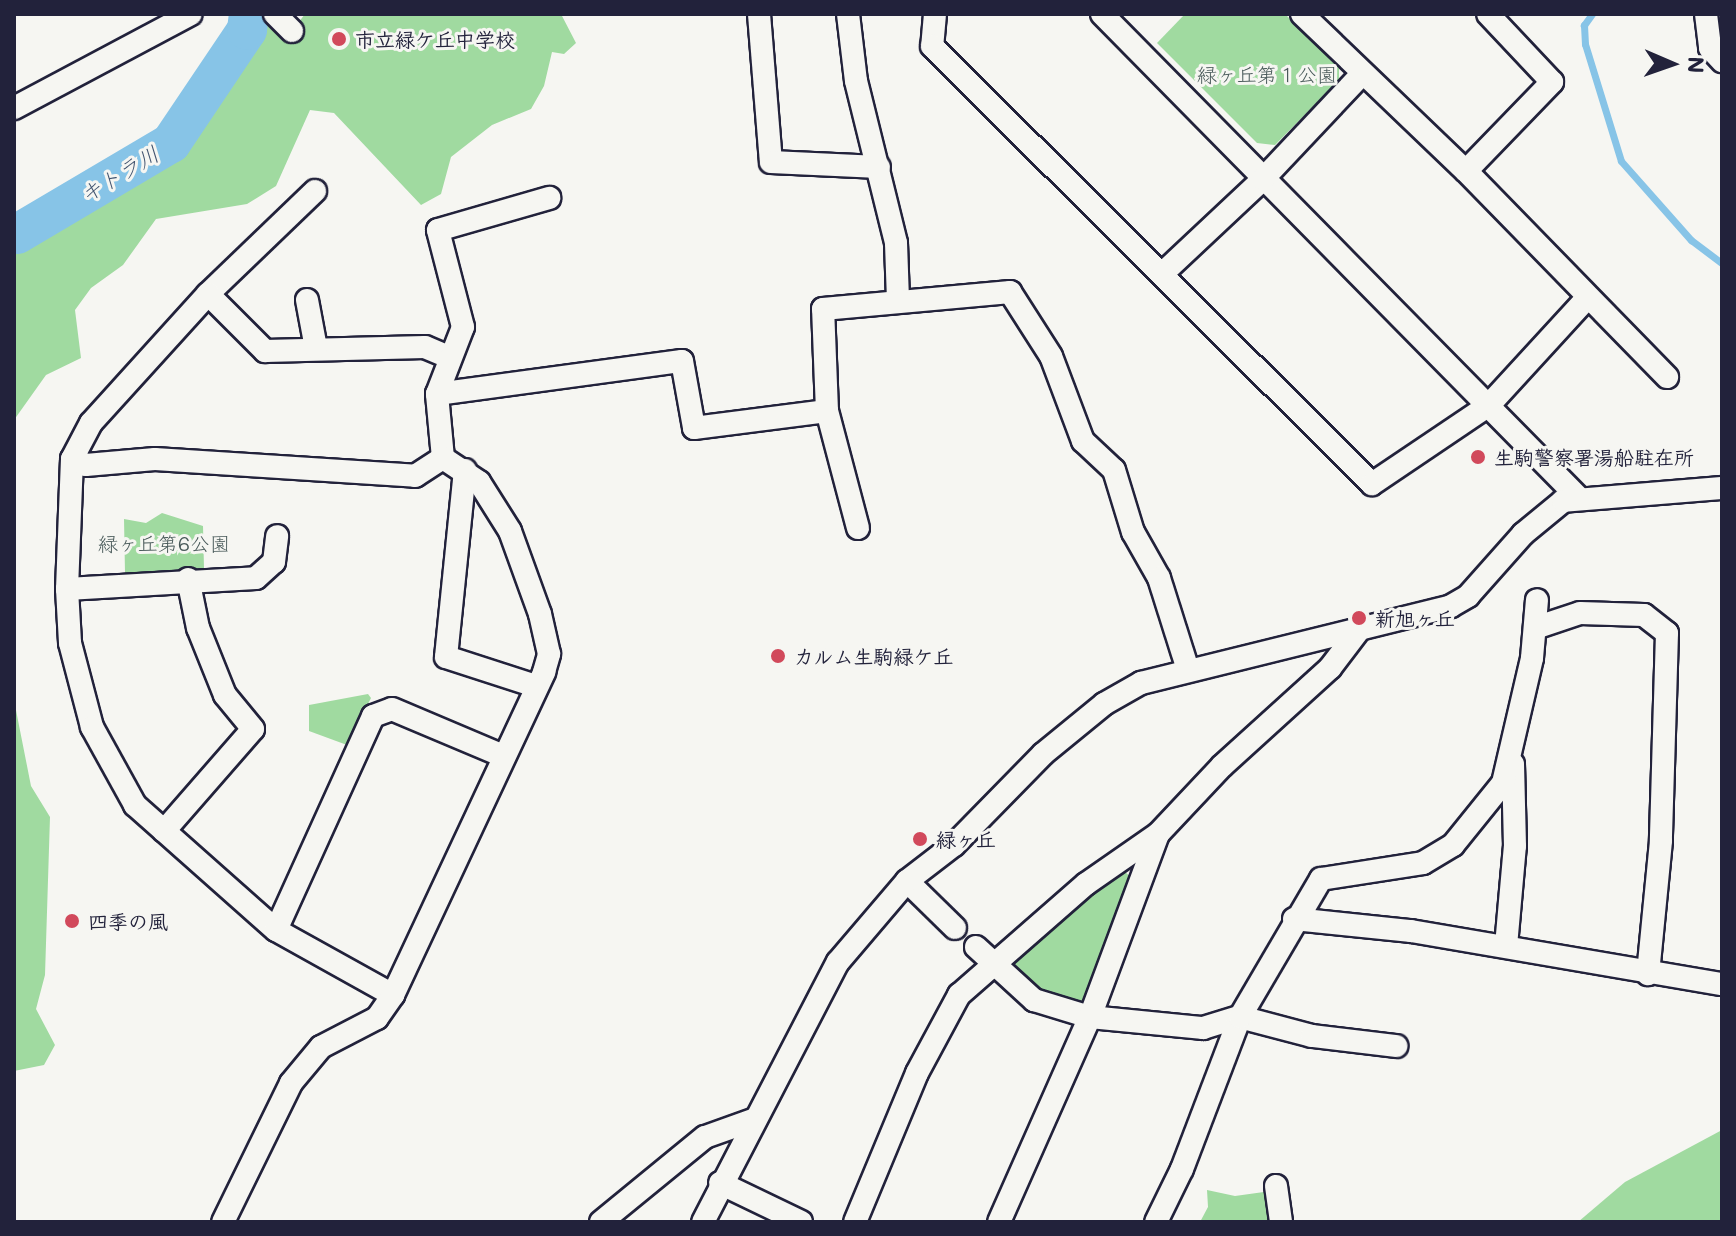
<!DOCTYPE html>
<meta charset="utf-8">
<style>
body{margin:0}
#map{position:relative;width:1736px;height:1236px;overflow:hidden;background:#f6f6f2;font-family:Mali,"Klee One",sans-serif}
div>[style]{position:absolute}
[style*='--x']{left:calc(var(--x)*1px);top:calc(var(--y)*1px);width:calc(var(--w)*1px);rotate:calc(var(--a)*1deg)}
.green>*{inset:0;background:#a0daa0}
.stream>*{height:7px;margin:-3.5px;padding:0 3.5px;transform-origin:3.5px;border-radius:3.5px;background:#87c4e7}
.river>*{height:40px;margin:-20px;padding:0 20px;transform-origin:20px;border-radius:20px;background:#87c4e7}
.roads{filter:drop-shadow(2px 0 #22223b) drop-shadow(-2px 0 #22223b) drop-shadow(0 2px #22223b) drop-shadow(0 -2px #22223b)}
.minor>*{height:22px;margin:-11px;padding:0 11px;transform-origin:11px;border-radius:11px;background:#f6f6f2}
.dots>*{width:22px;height:22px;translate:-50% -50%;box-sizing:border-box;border:4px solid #f6f6f2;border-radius:50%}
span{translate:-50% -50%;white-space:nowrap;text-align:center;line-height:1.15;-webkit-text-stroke:6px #f6f6f2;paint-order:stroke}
.poi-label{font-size:20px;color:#22223b;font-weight:700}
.left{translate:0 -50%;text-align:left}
.park-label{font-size:20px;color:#485959}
.water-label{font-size:22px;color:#40536f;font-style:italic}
.frame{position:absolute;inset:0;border:16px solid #22223b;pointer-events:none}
.north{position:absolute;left:1632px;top:24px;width:80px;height:80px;-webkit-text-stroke:6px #f6f6f2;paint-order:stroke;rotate:92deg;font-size:22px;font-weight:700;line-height:32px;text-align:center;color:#22223b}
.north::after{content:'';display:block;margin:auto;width:28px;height:36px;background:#22223b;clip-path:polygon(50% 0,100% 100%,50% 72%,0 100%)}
</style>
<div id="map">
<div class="green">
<div style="clip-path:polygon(305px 14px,561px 14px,576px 43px,564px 54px,552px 52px,544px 86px,531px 109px,492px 125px,451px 157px,441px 194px,421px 205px,334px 113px,310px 110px,276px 186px,247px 204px,156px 219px,123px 265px,91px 288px,75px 310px,81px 358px,46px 375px,14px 420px,14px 247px,174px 153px,266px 19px,285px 40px)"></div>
<div style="clip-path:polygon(1185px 14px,1285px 14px,1339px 68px,1339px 80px,1275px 145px,1257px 143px,1157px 43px)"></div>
<div style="clip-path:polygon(162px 513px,203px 526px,204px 568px,125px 573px,124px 519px,146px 523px)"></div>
<div style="clip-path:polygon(368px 694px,371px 698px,347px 745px,309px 731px,309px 705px)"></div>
<div style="clip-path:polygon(14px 700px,31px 786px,50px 817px,45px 975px,36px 1009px,55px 1045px,44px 1065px,14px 1071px)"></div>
<div style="clip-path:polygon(1112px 871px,1124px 871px,1134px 880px,1086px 999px,1079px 1004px,1039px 990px,1013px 966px,1014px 960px)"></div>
<div style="clip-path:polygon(1722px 1130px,1722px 1222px,1578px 1222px,1625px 1182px)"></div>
<div style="clip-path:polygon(1207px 1190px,1235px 1196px,1271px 1191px,1276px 1222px,1200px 1222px,1208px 1207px)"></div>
</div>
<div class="stream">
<div style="--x:1592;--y:14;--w:14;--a:126"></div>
<div style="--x:1584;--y:25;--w:19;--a:87"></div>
<div style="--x:1585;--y:44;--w:122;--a:72.9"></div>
<div style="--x:1621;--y:161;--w:106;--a:48.5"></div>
<div style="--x:1691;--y:240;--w:39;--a:37"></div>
</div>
<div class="river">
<div style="--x:17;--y:234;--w:179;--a:-30.6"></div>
<div style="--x:171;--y:143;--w:136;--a:-56.1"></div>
<div style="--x:247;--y:30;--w:16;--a:-83"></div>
</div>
<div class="roads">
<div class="minor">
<div style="--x:275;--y:14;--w:24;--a:45"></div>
<div style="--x:759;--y:14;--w:148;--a:85.4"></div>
<div style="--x:771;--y:162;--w:108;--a:2.7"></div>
<div style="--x:848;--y:14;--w:67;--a:83.2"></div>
<div style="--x:856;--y:81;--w:167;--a:76.1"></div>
<div style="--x:896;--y:243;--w:58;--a:88"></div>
<div style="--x:935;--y:14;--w:32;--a:95"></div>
<div style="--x:932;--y:46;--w:621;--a:44.87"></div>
<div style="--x:1372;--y:484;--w:141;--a:-34"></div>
<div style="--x:1489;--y:405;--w:144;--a:-47.5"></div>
<div style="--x:1102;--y:14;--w:677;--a:45.42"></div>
<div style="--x:1302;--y:14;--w:227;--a:43.8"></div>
<div style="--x:1466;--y:171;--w:288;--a:45.7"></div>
<div style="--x:1706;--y:14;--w:34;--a:83"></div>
<div style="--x:1710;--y:48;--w:18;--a:47"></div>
<div style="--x:14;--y:108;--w:200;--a:-28"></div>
<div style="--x:1466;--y:171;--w:124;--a:-46"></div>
<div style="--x:1552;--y:82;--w:93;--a:-133.3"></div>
<div style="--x:315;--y:191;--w:149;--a:136.1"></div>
<div style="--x:208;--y:294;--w:174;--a:132.2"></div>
<div style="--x:91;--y:423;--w:41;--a:117.8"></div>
<div style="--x:72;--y:459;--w:130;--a:92.2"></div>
<div style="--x:67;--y:589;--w:54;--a:86.8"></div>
<div style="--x:70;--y:643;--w:87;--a:75.3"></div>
<div style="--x:92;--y:727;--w:89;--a:61.1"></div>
<div style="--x:135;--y:805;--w:188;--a:41.6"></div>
<div style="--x:276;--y:930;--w:134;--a:29.1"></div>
<div style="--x:1163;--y:273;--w:137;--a:-43.2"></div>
<div style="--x:1263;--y:179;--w:144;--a:-46.7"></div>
<div style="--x:208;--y:294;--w:81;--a:45"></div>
<div style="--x:265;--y:351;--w:160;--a:-1.4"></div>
<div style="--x:425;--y:347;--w:26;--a:23"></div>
<div style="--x:307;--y:300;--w:49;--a:79.4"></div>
<div style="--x:437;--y:394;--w:247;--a:-7.7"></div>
<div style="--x:682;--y:361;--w:68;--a:79.8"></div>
<div style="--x:694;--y:428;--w:134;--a:-7.3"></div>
<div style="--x:443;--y:458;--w:64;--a:-95.4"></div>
<div style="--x:437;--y:394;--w:72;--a:-68.8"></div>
<div style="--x:463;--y:327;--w:100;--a:-104.5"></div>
<div style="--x:438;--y:230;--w:116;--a:-16.1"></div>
<div style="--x:72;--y:459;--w:15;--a:23"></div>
<div style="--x:86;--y:465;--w:69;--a:-5"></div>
<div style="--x:155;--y:459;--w:261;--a:3.7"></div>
<div style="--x:415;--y:476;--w:33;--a:-33"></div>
<div style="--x:465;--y:470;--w:188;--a:95.8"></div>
<div style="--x:446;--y:657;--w:95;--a:17.9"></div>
<div style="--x:858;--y:528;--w:121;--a:-104.8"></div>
<div style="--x:827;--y:411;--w:102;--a:-92.2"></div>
<div style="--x:823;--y:309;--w:188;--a:-5.2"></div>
<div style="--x:1010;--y:292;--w:76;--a:57.4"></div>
<div style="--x:1051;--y:356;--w:91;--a:69.4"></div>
<div style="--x:1083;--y:441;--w:42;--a:43.1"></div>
<div style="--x:1114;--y:470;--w:65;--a:73"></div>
<div style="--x:1133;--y:532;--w:53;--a:60.5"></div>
<div style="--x:1159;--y:578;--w:96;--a:72.5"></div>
<div style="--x:67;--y:589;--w:189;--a:-3.3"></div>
<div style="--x:256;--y:578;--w:24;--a:-42"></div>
<div style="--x:274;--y:562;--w:26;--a:-83"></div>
<div style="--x:1535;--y:628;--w:47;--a:-18.4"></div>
<div style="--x:1580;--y:613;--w:64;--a:1.8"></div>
<div style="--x:1644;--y:615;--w:29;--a:38"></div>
<div style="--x:1667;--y:633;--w:208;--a:91.7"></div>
<div style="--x:1661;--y:841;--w:134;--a:95.6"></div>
<div style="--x:164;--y:831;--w:135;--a:-48.9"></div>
<div style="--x:253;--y:729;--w:44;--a:-129.5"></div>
<div style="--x:225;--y:695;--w:72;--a:-111.9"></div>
<div style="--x:198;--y:628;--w:50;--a:-101.5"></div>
<div style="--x:907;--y:881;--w:67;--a:44.4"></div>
<div style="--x:1294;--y:919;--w:118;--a:5.9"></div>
<div style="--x:1411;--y:931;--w:315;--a:9.7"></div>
<div style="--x:276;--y:930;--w:235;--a:-65.6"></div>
<div style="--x:373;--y:716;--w:20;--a:-20"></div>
<div style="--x:392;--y:709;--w:118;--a:22.9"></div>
<div style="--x:1506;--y:946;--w:100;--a:-84.9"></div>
<div style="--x:1515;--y:846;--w:82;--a:-91.4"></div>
<div style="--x:976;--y:947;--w:79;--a:42.4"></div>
<div style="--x:1034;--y:1000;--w:59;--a:16.9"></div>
<div style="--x:1090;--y:1017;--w:114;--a:5.6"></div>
<div style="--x:1203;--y:1028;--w:39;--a:-17"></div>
<div style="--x:1240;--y:1017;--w:74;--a:14.8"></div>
<div style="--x:1312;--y:1036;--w:85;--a:6.8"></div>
<div style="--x:720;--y:1183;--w:90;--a:25.7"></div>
<div style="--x:1276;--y:1186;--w:36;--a:82"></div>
<div style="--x:223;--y:1222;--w:155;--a:-63.9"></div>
<div style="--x:291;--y:1083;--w:47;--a:-50.2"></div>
<div style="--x:321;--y:1047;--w:63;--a:-27.4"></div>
<div style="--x:377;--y:1018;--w:28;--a:-55"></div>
<div style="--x:393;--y:995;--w:357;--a:-64.9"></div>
<div style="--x:544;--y:672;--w:19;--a:-74"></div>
<div style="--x:549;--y:654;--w:41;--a:-102.7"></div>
<div style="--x:540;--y:614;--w:88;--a:-109.9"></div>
<div style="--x:510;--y:531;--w:58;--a:-122.3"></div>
<div style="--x:479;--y:482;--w:43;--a:-146.3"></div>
<div style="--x:601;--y:1222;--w:134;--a:-39.3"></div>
<div style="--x:705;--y:1137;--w:51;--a:-19.5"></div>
<div style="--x:703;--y:1222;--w:293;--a:-62.6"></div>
<div style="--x:838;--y:962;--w:106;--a:-49.6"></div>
<div style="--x:907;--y:881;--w:59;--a:-37.5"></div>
<div style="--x:954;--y:845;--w:127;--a:-45.6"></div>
<div style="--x:1043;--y:754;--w:79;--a:-39.3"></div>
<div style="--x:1104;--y:704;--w:43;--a:-29.6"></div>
<div style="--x:1141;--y:683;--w:319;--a:-13.9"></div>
<div style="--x:1451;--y:606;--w:20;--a:-30"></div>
<div style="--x:1468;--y:596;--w:83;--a:-48.4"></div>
<div style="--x:1523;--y:534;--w:52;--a:-39.5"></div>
<div style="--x:1563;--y:501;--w:160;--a:-4.7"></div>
<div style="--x:855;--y:1222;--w:161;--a:-67.4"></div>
<div style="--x:917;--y:1073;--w:89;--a:-61.7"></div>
<div style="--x:959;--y:995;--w:169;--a:-41.2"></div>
<div style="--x:1086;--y:884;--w:88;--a:-34.8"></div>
<div style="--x:1158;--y:834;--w:93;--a:-46.7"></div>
<div style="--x:1222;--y:766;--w:146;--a:-42.2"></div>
<div style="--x:1330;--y:668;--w:48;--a:-52.7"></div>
<div style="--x:999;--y:1222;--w:224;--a:-66.1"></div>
<div style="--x:1090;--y:1017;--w:195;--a:-69.6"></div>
<div style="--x:1156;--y:1222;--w:59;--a:-63.9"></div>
<div style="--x:1182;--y:1169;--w:163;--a:-69.1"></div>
<div style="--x:1240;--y:1017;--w:160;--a:-59.6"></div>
<div style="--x:1321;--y:879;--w:103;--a:-8.9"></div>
<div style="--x:1423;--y:863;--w:35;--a:-31"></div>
<div style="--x:1453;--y:845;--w:80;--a:-51.1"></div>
<div style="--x:1503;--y:783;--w:128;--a:-76.9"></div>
<div style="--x:1532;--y:658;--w:58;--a:-85.1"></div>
</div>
</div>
<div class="dots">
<div style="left:339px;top:39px;background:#d1495b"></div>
<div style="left:1478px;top:457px;background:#d1495b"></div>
<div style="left:1359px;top:618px;background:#d1495b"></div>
<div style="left:778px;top:656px;background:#d1495b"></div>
<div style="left:920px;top:839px;background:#d1495b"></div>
<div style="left:72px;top:921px;background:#d1495b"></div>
</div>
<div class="poi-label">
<span class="left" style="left:355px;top:39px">市立緑ケ丘中学校</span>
<span class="left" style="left:1494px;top:457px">生駒警察署湯船駐在所</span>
<span class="left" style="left:1375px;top:618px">新旭ヶ丘</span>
<span class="left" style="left:794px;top:656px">カルム生駒緑ケ丘</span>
<span class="left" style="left:936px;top:839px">緑ヶ丘</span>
<span class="left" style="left:88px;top:921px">四季の風</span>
</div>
<div class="park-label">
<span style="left:1267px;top:74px">緑ヶ丘第１公園</span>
<span style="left:164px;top:543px">緑ヶ丘第6公園</span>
</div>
<div class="water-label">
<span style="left:119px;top:174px;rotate:-31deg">キトラ川</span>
</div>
<div class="frame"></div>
<div class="north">N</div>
</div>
